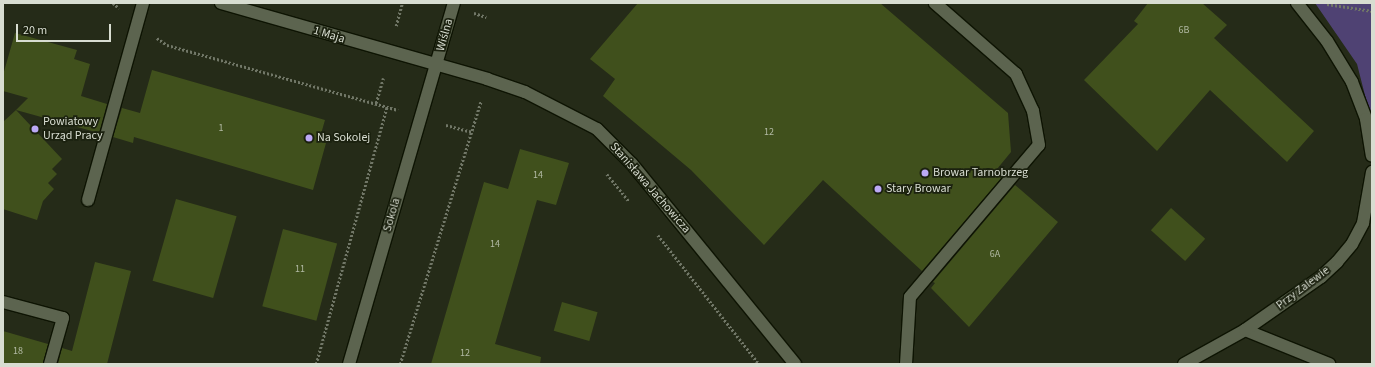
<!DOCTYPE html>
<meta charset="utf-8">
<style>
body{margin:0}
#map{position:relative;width:1375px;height:367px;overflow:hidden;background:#252b18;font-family:"Source Sans 3",sans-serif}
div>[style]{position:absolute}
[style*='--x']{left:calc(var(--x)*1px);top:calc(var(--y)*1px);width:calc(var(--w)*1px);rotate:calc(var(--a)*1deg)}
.green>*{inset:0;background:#4f4273}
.building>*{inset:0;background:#40501c;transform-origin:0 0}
.path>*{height:2.5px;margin-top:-1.25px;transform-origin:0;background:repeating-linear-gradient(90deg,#717767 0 2px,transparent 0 4px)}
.roads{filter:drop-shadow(1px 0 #0e1403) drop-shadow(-1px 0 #0e1403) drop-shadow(0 1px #0e1403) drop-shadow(0 -1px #0e1403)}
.lane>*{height:12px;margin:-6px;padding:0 6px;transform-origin:6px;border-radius:6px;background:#5c644f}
.street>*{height:12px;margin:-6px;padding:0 6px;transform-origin:6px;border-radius:6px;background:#5c644f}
.secondary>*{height:12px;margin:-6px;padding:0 6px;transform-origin:6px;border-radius:6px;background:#5c644f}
.dots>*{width:11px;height:11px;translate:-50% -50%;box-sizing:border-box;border:2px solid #1b210f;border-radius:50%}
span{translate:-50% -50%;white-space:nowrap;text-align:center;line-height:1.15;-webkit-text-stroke:3.5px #1b210f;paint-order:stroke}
.number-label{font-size:10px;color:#b2baa4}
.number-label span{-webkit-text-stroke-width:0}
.street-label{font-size:12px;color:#d8ddd1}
.poi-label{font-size:12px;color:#d8ddd1}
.left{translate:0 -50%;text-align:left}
.frame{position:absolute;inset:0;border:4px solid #d8ddd1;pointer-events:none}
.scale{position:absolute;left:16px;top:24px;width:95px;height:18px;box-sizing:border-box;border:2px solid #d8ddd1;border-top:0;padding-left:5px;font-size:12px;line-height:14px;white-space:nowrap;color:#d8ddd1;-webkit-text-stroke:3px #1b210f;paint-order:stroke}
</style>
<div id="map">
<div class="green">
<div style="clip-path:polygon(1315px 3px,1372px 3px,1372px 123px,1357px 64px)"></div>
</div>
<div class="building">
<div style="clip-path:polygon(638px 3px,880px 3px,1008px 113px,1011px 152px,997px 169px,1004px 175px,922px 271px,823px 180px,764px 245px,691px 170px,603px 96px,615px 79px,590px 59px)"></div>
<div style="clip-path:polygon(1148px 3px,1202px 3px,1227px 25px,1214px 38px,1314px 131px,1287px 162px,1210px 90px,1157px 151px,1084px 80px,1138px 24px,1134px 21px)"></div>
<div style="clip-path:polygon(15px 33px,77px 50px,74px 59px,90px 64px,81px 96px,107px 104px,99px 133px,16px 110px,28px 98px,3px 91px,3px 75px)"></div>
<div style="clip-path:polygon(152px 70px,325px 120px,319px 141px,326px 143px,313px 190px,134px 137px,133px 143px,113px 137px,122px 108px,140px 113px)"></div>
<div style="clip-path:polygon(16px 110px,62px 159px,52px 169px,57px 174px,48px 183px,54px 189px,43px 201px,37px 220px,3px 209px,3px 122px)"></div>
<div style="clip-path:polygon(520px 149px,569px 163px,556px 205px,537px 200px,495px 344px,541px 357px,540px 364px,431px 364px,484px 182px,508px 189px)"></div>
<div style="clip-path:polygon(1015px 185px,1058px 222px,969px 327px,931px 288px,935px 283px,933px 282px)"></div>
<div style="left:176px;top:199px;width:63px;height:85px;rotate:16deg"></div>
<div style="left:1171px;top:208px;width:46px;height:30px;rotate:42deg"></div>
<div style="left:283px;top:229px;width:56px;height:80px;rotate:15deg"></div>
<div style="clip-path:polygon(95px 262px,131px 271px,107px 364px,58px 364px,62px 348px,72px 351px)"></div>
<div style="left:562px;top:302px;width:37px;height:30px;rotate:16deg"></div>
<div style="clip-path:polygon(3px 331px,48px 344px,43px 364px,3px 364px)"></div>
</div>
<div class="path">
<div style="--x:113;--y:3;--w:8;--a:40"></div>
<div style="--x:422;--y:3;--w:6;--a:0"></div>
<div style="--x:1327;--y:4;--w:46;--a:8.8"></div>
<div style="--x:474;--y:13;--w:13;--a:18"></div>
<div style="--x:396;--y:26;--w:24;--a:-75"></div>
<div style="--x:157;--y:38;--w:12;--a:35"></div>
<div style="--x:167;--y:45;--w:240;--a:15.7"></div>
<div style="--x:376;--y:103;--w:26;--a:-74"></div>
<div style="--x:446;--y:125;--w:27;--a:15"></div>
<div style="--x:607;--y:174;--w:35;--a:51"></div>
<div style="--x:658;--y:235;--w:164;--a:51.9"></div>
<div style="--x:316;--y:364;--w:267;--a:-74.6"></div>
<div style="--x:400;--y:364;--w:275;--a:-72.9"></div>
</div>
<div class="roads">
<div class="lane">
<div style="--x:88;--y:200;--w:205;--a:-74.4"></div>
<div style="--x:3;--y:302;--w:62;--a:14.9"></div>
<div style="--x:63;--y:318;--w:48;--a:105.8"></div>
<div style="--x:1245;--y:330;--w:91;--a:22"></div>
<div style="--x:906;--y:364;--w:67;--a:-86.6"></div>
<div style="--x:910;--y:297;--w:199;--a:-49.7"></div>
<div style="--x:1039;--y:145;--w:35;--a:-100"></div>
<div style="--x:1033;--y:111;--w:41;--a:-114.7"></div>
<div style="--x:1016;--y:74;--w:108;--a:-138.8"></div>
</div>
<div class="street">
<div style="--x:221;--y:3;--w:277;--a:15.9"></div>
<div style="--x:487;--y:79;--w:40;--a:18.9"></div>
<div style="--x:525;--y:92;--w:81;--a:27.2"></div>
<div style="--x:597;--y:129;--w:49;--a:45"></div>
<div style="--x:632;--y:164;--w:258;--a:50.8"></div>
<div style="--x:1297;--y:3;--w:48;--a:51.7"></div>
<div style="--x:1327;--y:41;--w:48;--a:58.6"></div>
<div style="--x:1352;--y:82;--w:40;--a:69"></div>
<div style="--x:1366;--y:119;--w:37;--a:81"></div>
<div style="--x:1184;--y:364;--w:70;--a:-29.1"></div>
<div style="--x:1245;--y:330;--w:93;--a:-34.9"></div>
<div style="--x:1321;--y:277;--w:22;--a:-43"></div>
<div style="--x:1337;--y:262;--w:23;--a:-50"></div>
<div style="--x:1352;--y:244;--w:24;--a:-62"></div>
<div style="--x:1363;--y:223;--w:52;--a:-80"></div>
</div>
<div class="secondary">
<div style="--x:349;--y:364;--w:376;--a:-73.8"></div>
</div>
</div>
<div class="dots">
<div style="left:35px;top:129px;background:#bca9f5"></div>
<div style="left:309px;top:138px;background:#bca9f5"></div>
<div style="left:925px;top:173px;background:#bca9f5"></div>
<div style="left:878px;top:189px;background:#bca9f5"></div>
</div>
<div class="number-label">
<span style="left:1184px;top:31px">6B</span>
<span style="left:221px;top:129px">1</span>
<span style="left:769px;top:133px">12</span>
<span style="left:538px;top:176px">14</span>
<span style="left:495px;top:245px">14</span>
<span style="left:995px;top:255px">6A</span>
<span style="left:300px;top:270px">11</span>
<span style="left:18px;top:352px">18</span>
<span style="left:465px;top:354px">12</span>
</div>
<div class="street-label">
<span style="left:329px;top:35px;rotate:17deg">1 Maja</span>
<span style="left:445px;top:35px;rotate:-74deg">Wiślna</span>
<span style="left:650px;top:188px;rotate:49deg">Stanisława Jachowicza</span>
<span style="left:392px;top:215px;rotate:-74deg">Sokola</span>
<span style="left:1303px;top:288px;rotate:-37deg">Przy Zalewie</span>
</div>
<div class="poi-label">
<span class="left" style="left:43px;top:129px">Powiatowy<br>Urząd Pracy</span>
<span class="left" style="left:317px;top:138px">Na Sokolej</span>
<span class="left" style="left:933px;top:173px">Browar Tarnobrzeg</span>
<span class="left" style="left:886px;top:189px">Stary Browar</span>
</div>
<div class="frame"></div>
<div class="scale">20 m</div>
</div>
